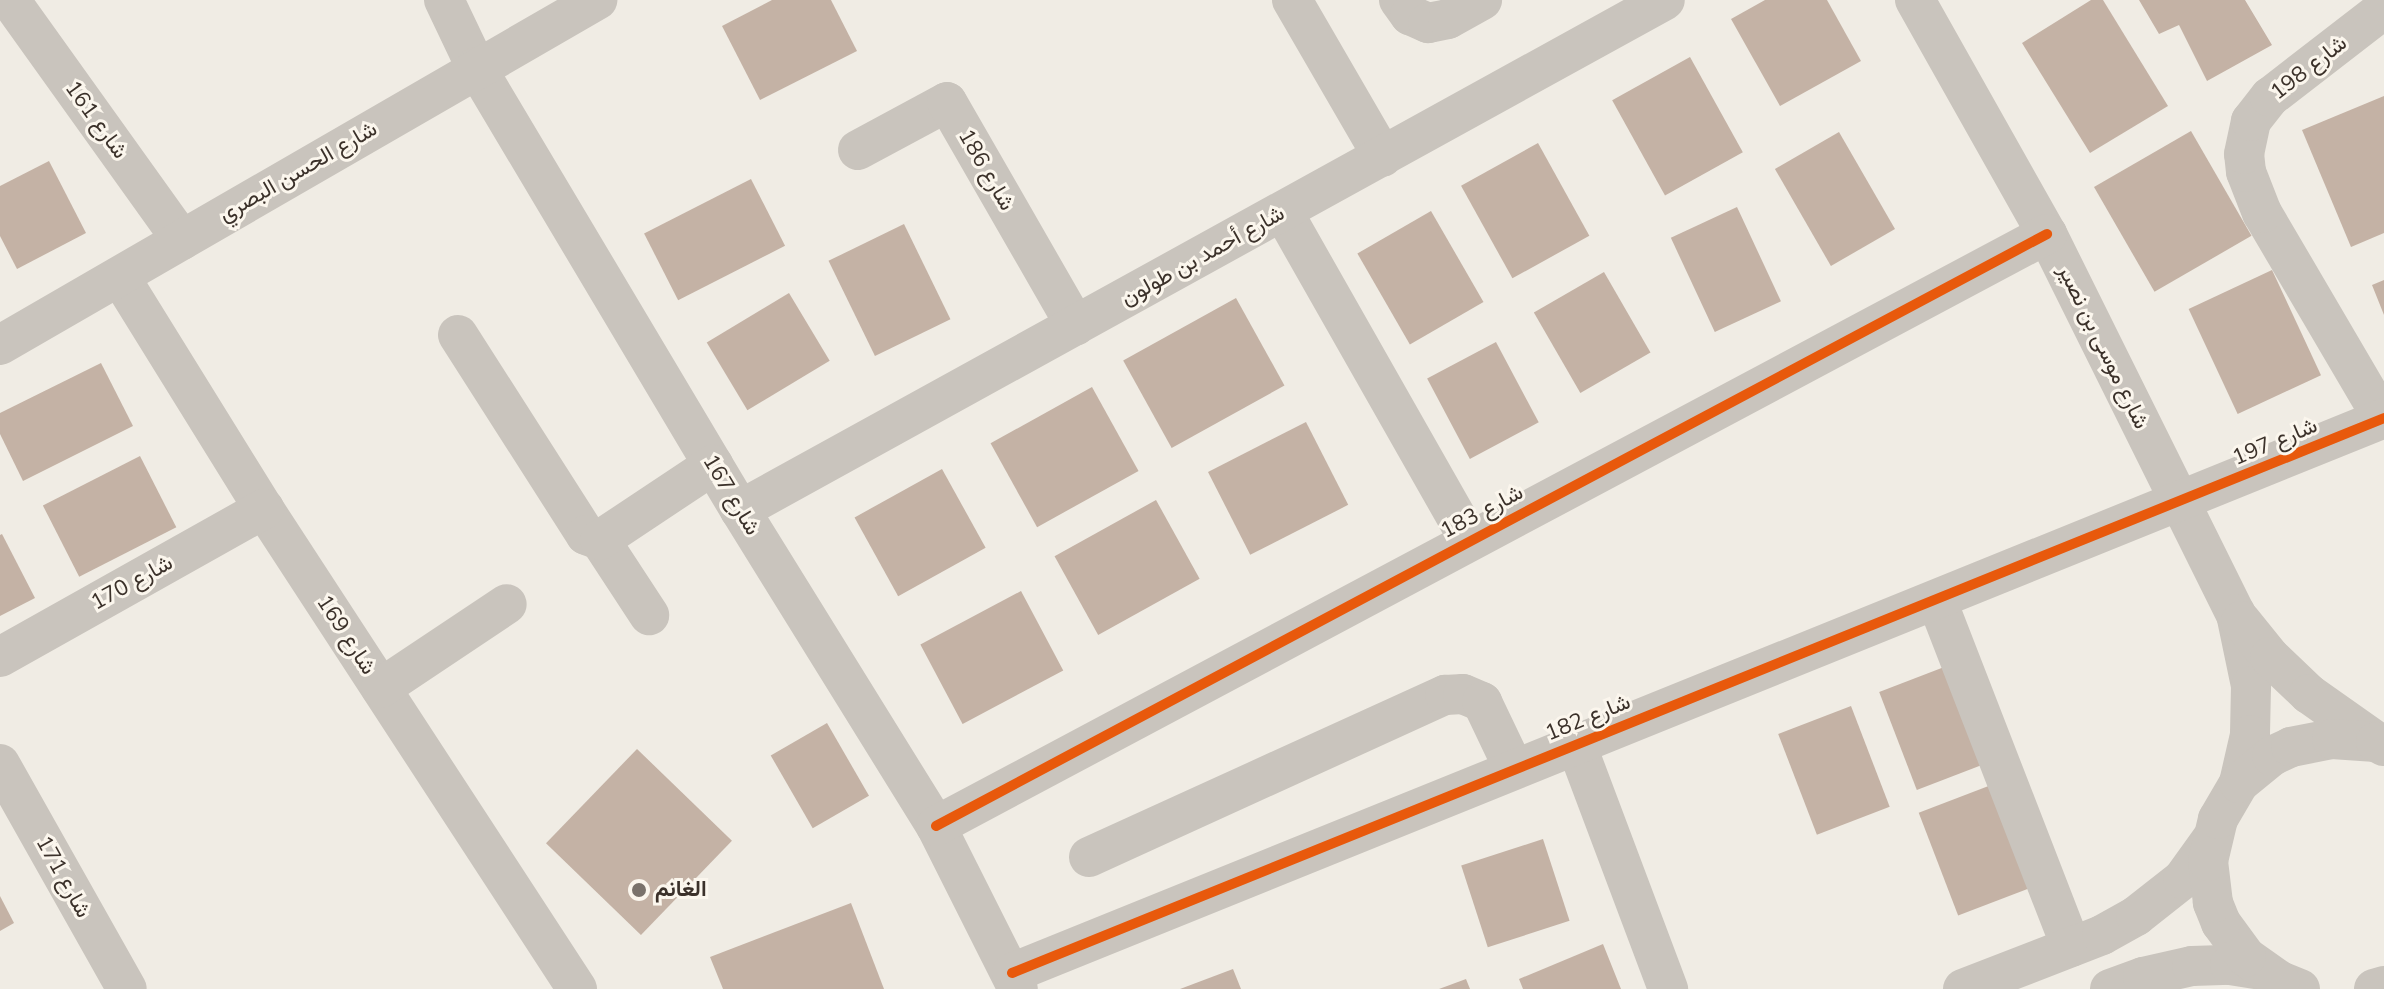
<!DOCTYPE html>
<meta charset="utf-8">
<style>
body{margin:0}
#map{position:relative;width:2384px;height:989px;overflow:hidden;background:#f0ece4;font-family:"Nunito Sans",Vazirmatn,sans-serif}
div>[style]{position:absolute}
[style*='--x']{left:calc(var(--x)*1px);top:calc(var(--y)*1px);width:calc(var(--w)*1px);rotate:calc(var(--a)*1deg)}
.building>*{inset:0;background:#c4b2a5;transform-origin:0 0}
.minor>*{height:40px;margin:-20px;padding:0 20px;transform-origin:20px;border-radius:20px;background:#c9c4bd}
.cycleway>*{height:10px;margin:-5px;padding:0 5px;transform-origin:5px;border-radius:5px;background:#e8590c}
.dots>*{width:22px;height:22px;translate:-50% -50%;box-sizing:border-box;border:4px solid #fbf6ed;border-radius:50%}
span{translate:-50% -50%;white-space:nowrap;text-align:center;line-height:1.15;-webkit-text-stroke:6px #fbf6ed;paint-order:stroke}
.street-label{font-size:22px;color:#3b312a}
.poi-label{font-size:22px;color:#3b312a;font-weight:700}
.left{translate:0 -50%;text-align:left}
</style>
<div id="map">
<div class="building">
<div style="clip-path:polygon(772px 0,831px 0,857px 51px,760px 100px,722px 26px)"></div>
<div style="clip-path:polygon(1765px 0,1827px 0,1861px 61px,1780px 106px,1731px 19px)"></div>
<div style="clip-path:polygon(2091px 0,2103px 0,2168px 106px,2090px 153px,2022px 43px)"></div>
<div style="clip-path:polygon(2139px 0,2245px 0,2272px 45px,2207px 81px,2179px 25px,2159px 34px)"></div>
<div style="left:1690px;top:57px;width:109px;height:89px;rotate:61deg"></div>
<div style="clip-path:polygon(2384px 96px,2384px 233px,2351px 247px,2302px 130px)"></div>
<div style="left:2191px;top:131px;width:121px;height:112px;rotate:60deg"></div>
<div style="left:1839px;top:132px;width:112px;height:74px;rotate:60deg"></div>
<div style="left:1538px;top:143px;width:106px;height:88px;rotate:61deg"></div>
<div style="clip-path:polygon(49px 161px,86px 233px,17px 269px,0 236px,0 186px)"></div>
<div style="left:751px;top:179px;width:75px;height:120px;rotate:63deg"></div>
<div style="left:1737px;top:207px;width:104px;height:73px;rotate:65deg"></div>
<div style="left:1431px;top:211px;width:105px;height:85px;rotate:60deg"></div>
<div style="left:904px;top:224px;width:106px;height:84px;rotate:64deg"></div>
<div style="left:2272px;top:270px;width:116px;height:92px;rotate:65deg"></div>
<div style="left:1604px;top:272px;width:93px;height:81px;rotate:60deg"></div>
<div style="clip-path:polygon(2384px 280px,2384px 315px,2372px 285px)"></div>
<div style="left:789px;top:293px;width:79px;height:96px;rotate:59deg"></div>
<div style="left:1236px;top:298px;width:100px;height:129px;rotate:61deg"></div>
<div style="left:1496px;top:342px;width:91px;height:78px;rotate:62deg"></div>
<div style="clip-path:polygon(101px 363px,133px 426px,23px 481px,0 434px,0 413px)"></div>
<div style="left:1092px;top:387px;width:96px;height:116px;rotate:61deg"></div>
<div style="left:1306px;top:422px;width:93px;height:110px;rotate:63deg"></div>
<div style="left:140px;top:456px;width:80px;height:109px;rotate:63deg"></div>
<div style="left:942px;top:469px;width:90px;height:100px;rotate:61deg"></div>
<div style="left:1156px;top:500px;width:90px;height:116px;rotate:61deg"></div>
<div style="clip-path:polygon(2px 534px,35px 598px,0 616px,0 535px)"></div>
<div style="left:1021px;top:591px;width:90px;height:114px;rotate:62deg"></div>
<div style="left:1952px;top:664px;width:105px;height:78px;rotate:69deg"></div>
<div style="left:1851px;top:706px;width:108px;height:78px;rotate:69deg"></div>
<div style="left:827px;top:723px;width:84px;height:65px;rotate:60deg"></div>
<div style="left:637px;top:749px;width:132px;height:131px;rotate:44deg"></div>
<div style="left:1999px;top:782px;width:110px;height:86px;rotate:69deg"></div>
<div style="left:1543px;top:839px;width:86px;height:86px;rotate:72deg"></div>
<div style="clip-path:polygon(0 896px,14px 923px,0 931px)"></div>
<div style="clip-path:polygon(851px 903px,884px 989px,723px 989px,710px 957px)"></div>
<div style="clip-path:polygon(1603px 944px,1621px 989px,1523px 989px,1519px 979px)"></div>
<div style="clip-path:polygon(1233px 969px,1241px 989px,1180px 989px)"></div>
<div style="clip-path:polygon(1466px 979px,1470px 989px,1439px 989px)"></div>
</div>
<div class="minor">
<div style="--x:10;--y:0;--w:295;--a:54.4"></div>
<div style="--x:444;--y:0;--w:74;--a:64.5"></div>
<div style="--x:476;--y:67;--w:516;--a:59.21"></div>
<div style="--x:740;--y:510;--w:372;--a:58.2"></div>
<div style="--x:936;--y:826;--w:182;--a:63.3"></div>
<div style="--x:1292;--y:0;--w:181;--a:59.9"></div>
<div style="--x:1399;--y:0;--w:19;--a:54"></div>
<div style="--x:1410;--y:15;--w:20;--a:24"></div>
<div style="--x:1428;--y:23;--w:20;--a:-11"></div>
<div style="--x:1448;--y:19;--w:39;--a:-29"></div>
<div style="--x:1915;--y:0;--w:269;--a:60.6"></div>
<div style="--x:2047;--y:234;--w:424;--a:63.6"></div>
<div style="--x:2236;--y:614;--w:74;--a:78.2"></div>
<div style="--x:2251;--y:686;--w:49;--a:91.2"></div>
<div style="--x:2250;--y:735;--w:49;--a:102.9"></div>
<div style="--x:858;--y:150;--w:101;--a:-28.3"></div>
<div style="--x:947;--y:102;--w:258;--a:60.1"></div>
<div style="--x:1283;--y:212;--w:378;--a:60.4"></div>
<div style="--x:120;--y:277;--w:273;--a:58.2"></div>
<div style="--x:264;--y:509;--w:573;--a:56.89"></div>
<div style="--x:458;--y:335;--w:237;--a:57.4"></div>
<div style="--x:586;--y:535;--w:15;--a:20"></div>
<div style="--x:600;--y:540;--w:90;--a:56.8"></div>
<div style="--x:0;--y:345;--w:690;--a:-30.02"></div>
<div style="--x:2383;--y:419;--w:239;--a:-120.4"></div>
<div style="--x:2262;--y:213;--w:44;--a:-111.3"></div>
<div style="--x:2246;--y:172;--w:18;--a:-96"></div>
<div style="--x:2244;--y:154;--w:34;--a:-78"></div>
<div style="--x:2251;--y:121;--w:31;--a:-52"></div>
<div style="--x:2270;--y:97;--w:144;--a:-37.7"></div>
<div style="--x:740;--y:510;--w:1056;--a:-28.87"></div>
<div style="--x:600;--y:540;--w:136;--a:-33.6"></div>
<div style="--x:1937;--y:601;--w:371;--a:68.8"></div>
<div style="--x:2241;--y:621;--w:46;--a:51.1"></div>
<div style="--x:2270;--y:657;--w:54;--a:43.5"></div>
<div style="--x:2309;--y:694;--w:80;--a:35.3"></div>
<div style="--x:0;--y:657;--w:303;--a:-29.3"></div>
<div style="--x:381;--y:688;--w:151;--a:-33.7"></div>
<div style="--x:1576;--y:744;--w:262;--a:69.4"></div>
<div style="--x:0;--y:764;--w:258;--a:60.6"></div>
<div style="--x:936;--y:826;--w:1259;--a:-28.05"></div>
<div style="--x:1089;--y:857;--w:391;--a:-24.5"></div>
<div style="--x:1445;--y:695;--w:18;--a:-3"></div>
<div style="--x:1463;--y:694;--w:21;--a:23"></div>
<div style="--x:1482;--y:702;--w:74;--a:64.5"></div>
<div style="--x:1012;--y:973;--w:1480;--a:-22.02"></div>
<div style="--x:1963;--y:989;--w:149;--a:-21.2"></div>
<div style="--x:2102;--y:935;--w:39;--a:-29"></div>
<div style="--x:2136;--y:916;--w:60;--a:-38.2"></div>
<div style="--x:2183;--y:879;--w:48;--a:-54.3"></div>
<div style="--x:2110;--y:989;--w:35;--a:-20"></div>
<div style="--x:2143;--y:977;--w:50;--a:-12.7"></div>
<div style="--x:2192;--y:966;--w:38;--a:-2"></div>
<div style="--x:2230;--y:965;--w:32;--a:9"></div>
<div style="--x:2300;--y:989;--w:22;--a:-158"></div>
<div style="--x:2280;--y:981;--w:42;--a:-144.8"></div>
<div style="--x:2246;--y:957;--w:42;--a:-126.3"></div>
<div style="--x:2221;--y:923;--w:22;--a:-112"></div>
<div style="--x:2213;--y:903;--w:42;--a:-96.8"></div>
<div style="--x:2208;--y:861;--w:43;--a:-76.6"></div>
<div style="--x:2218;--y:819;--w:42;--a:-59.7"></div>
<div style="--x:2239;--y:783;--w:43;--a:-39.3"></div>
<div style="--x:2272;--y:756;--w:21;--a:-25"></div>
<div style="--x:2291;--y:747;--w:42;--a:-11"></div>
<div style="--x:2332;--y:739;--w:44;--a:3.9"></div>
<div style="--x:2376;--y:742;--w:9;--a:27"></div>
<div style="--x:2374;--y:989;--w:10;--a:-17"></div>
</div>
<div class="cycleway">
<div style="--x:936;--y:826;--w:1259;--a:-28.05"></div>
<div style="--x:1012;--y:973;--w:1480;--a:-22.02"></div>
</div>
<div class="dots">
<div style="left:639px;top:890px;background:#7a726b"></div>
</div>
<div class="street-label">
<span style="left:2309px;top:68px;rotate:-38deg">شارع 198</span>
<span style="left:96px;top:120px;rotate:54deg">شارع 161</span>
<span style="left:986px;top:170px;rotate:60deg">شارع 186</span>
<span style="left:298px;top:172px;rotate:-30deg">شارع الحسن البصري</span>
<span style="left:1203px;top:256px;rotate:-29deg">شارع أحمد بن طولون</span>
<span style="left:2103px;top:347px;rotate:64deg">شارع موسى بن نصير</span>
<span style="left:2275px;top:442px;rotate:-23deg">شارع 197</span>
<span style="left:731px;top:495px;rotate:59deg">شارع 167</span>
<span style="left:1482px;top:512px;rotate:-28deg">شارع 183</span>
<span style="left:132px;top:583px;rotate:-29deg">شارع 170</span>
<span style="left:346px;top:635px;rotate:57deg">شارع 169</span>
<span style="left:1588px;top:718px;rotate:-22deg">شارع 182</span>
<span style="left:63px;top:877px;rotate:61deg">شارع 171</span>
</div>
<div class="poi-label">
<span class="left" style="left:655px;top:890px">الغانم</span>
</div>
</div>
